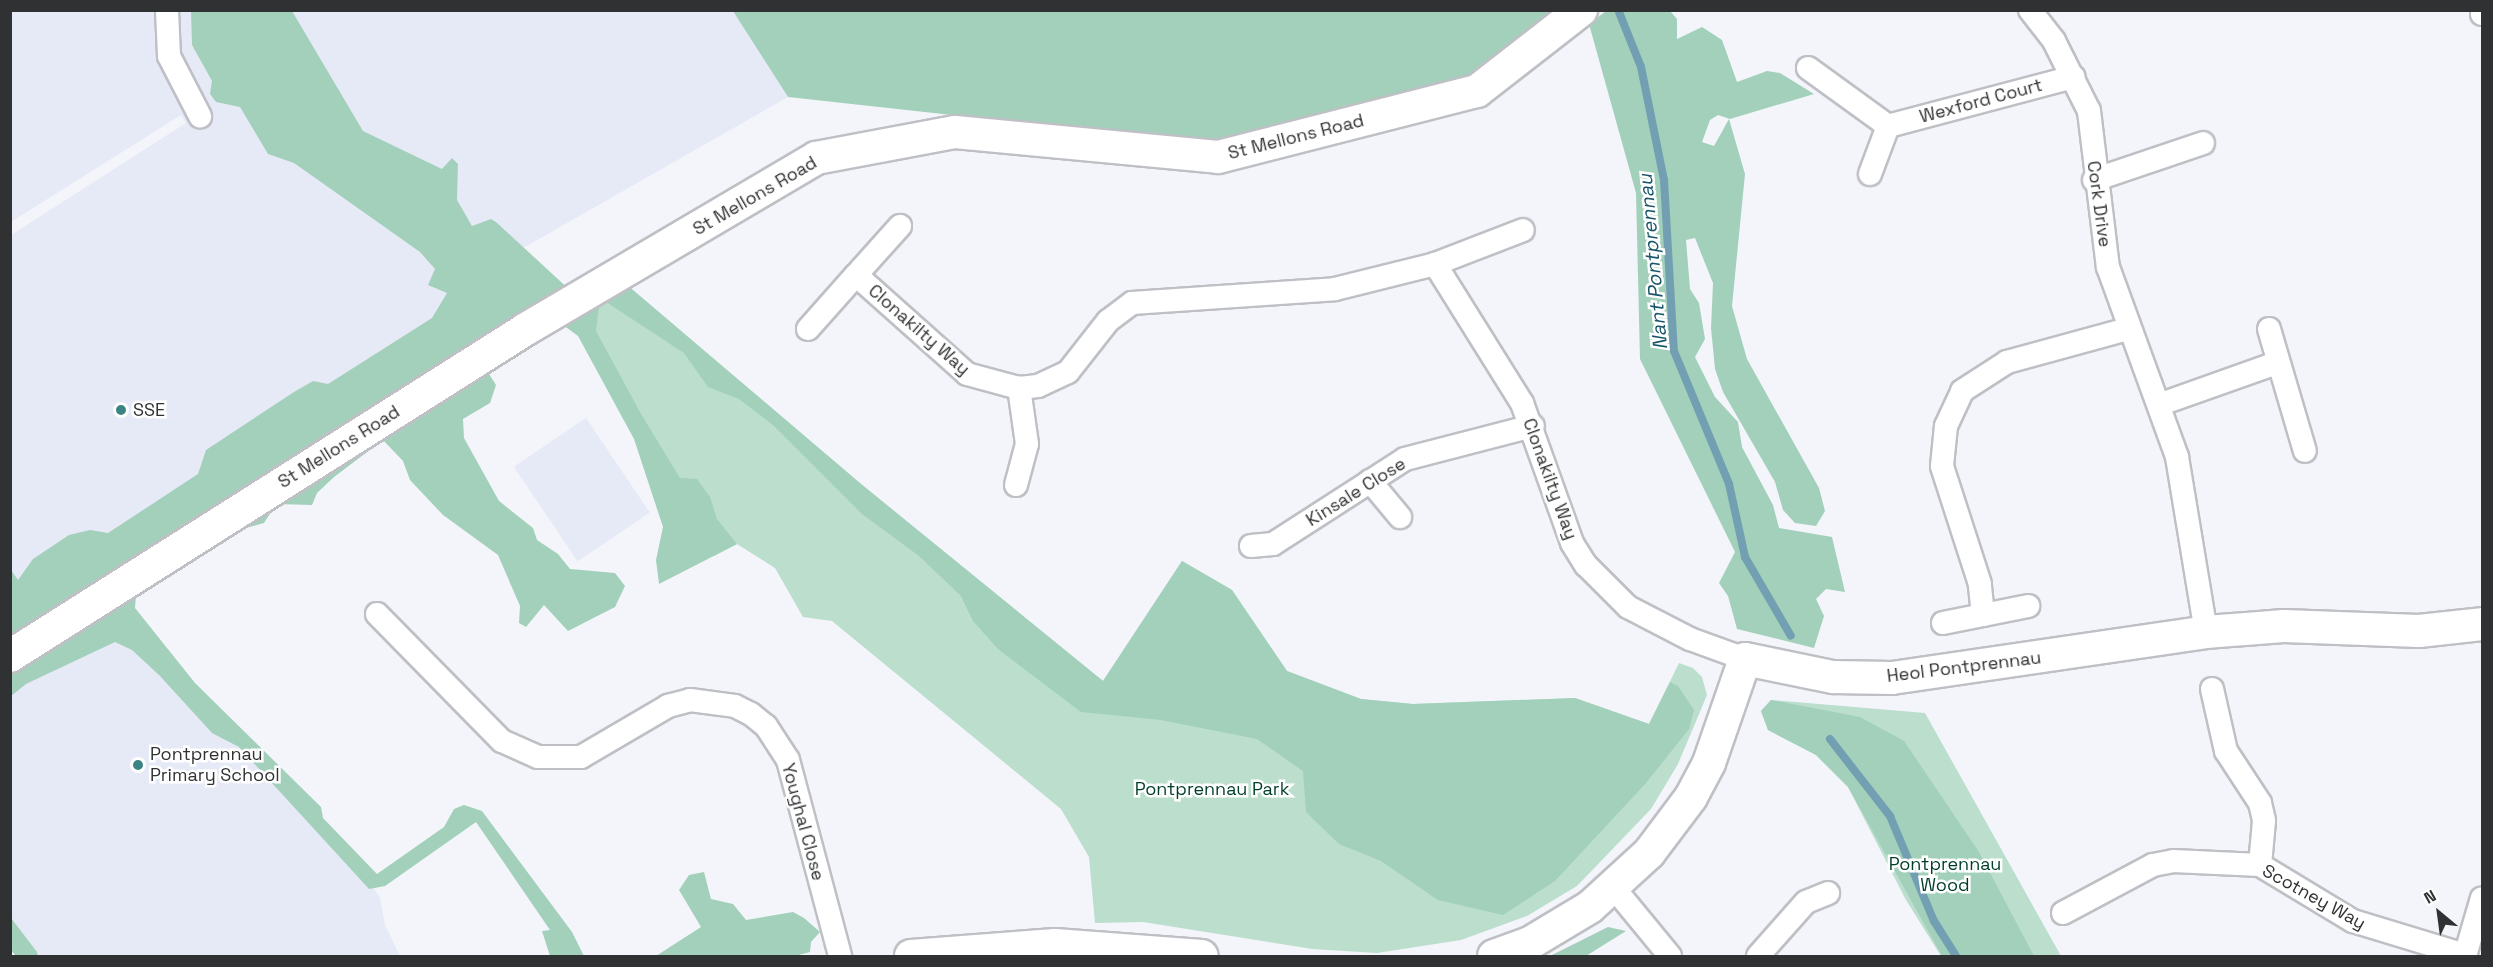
<!DOCTYPE html>
<style>
body{margin:0}
#map{position:relative;width:2493px;height:967px;overflow:hidden;background:#f3f5fa;font-family:"Space Grotesk",sans-serif}
div>[style]{position:absolute}
[style*='--x']{left:calc(var(--x)*1px);top:calc(var(--y)*1px);width:calc(var(--w)*1px);rotate:calc(var(--a)*1deg)}
.built>*{inset:0;background:#e6eaf6;transform-origin:0 0}
.green>*{inset:0;background:#bbdecd}
.forest>*{inset:0;background:#a3d0ba}
.stream>*{height:8px;margin:-4px;padding:0 4px;transform-origin:4px;border-radius:4px;background:#729fb2}
.roads{filter:drop-shadow(2px 0 #bec0c5) drop-shadow(-2px 0 #bec0c5) drop-shadow(0 2px #bec0c5) drop-shadow(0 -2px #bec0c5)}
.street>*{height:22px;margin:-11px;padding:0 11px;transform-origin:11px;border-radius:11px;background:#fff}
.secondary>*{height:32px;margin:-16px;padding:0 16px;transform-origin:16px;border-radius:16px;background:#fff}
.dots>*{width:16px;height:16px;translate:-50% -50%;box-sizing:border-box;border:3px solid #fff;border-radius:50%}
span{translate:-50% -50%;white-space:nowrap;text-align:center;line-height:1.15;-webkit-text-stroke:5px #fff;paint-order:stroke}
.street-label{font-size:18px;color:#303132}
.poi-label{font-size:18px;color:#303132}
.left{translate:0 -50%;text-align:left}
.park-label{font-size:18px;color:#013e2a}
.water-label{font-size:20px;color:#19556a;font-style:italic}
.frame{position:absolute;inset:0;border:12px solid #303132;pointer-events:none}
.north{position:absolute;left:2409px;top:883px;width:60px;height:60px;-webkit-text-stroke:4px #fff;paint-order:stroke;rotate:331deg;font-size:16px;font-weight:700;line-height:24px;text-align:center;color:#303132}
.north::after{content:'';display:block;margin:auto;width:21px;height:27px;background:#303132;clip-path:polygon(50% 0,100% 100%,50% 72%,0 100%)}
</style>
<div id="map">
<div class="built">
<div style="clip-path:polygon(11px 11px,734px 11px,788px 97px,467px 280px,460px 320px,11px 610px,11px 235px,186px 123px,181px 115px,11px 222px)"></div>
<div style="left:586px;top:418px;width:114px;height:87px;rotate:56deg"></div>
<div style="clip-path:polygon(119px 598px,367px 878px,380px 898px,385px 925px,400px 956px,16px 956px,11px 950px,11px 669px)"></div>
</div>
<div class="green">
<div style="clip-path:polygon(627px 285px,861px 484px,1103px 681px,1182px 561px,1232px 590px,1287px 671px,1361px 699px,1413px 704px,1575px 698px,1649px 724px,1679px 663px,1693px 668px,1702px 677px,1707px 695px,1678px 764px,1651px 809px,1577px 886px,1527px 916px,1461px 940px,1377px 953px,1312px 949px,1143px 922px,1095px 923px,1089px 857px,1061px 809px,832px 621px,803px 617px,775px 568px,737px 544px,714px 556px,572px 311px)"></div>
<div style="clip-path:polygon(1771px 700px,1925px 713px,2061px 956px,1941px 956px,1906px 900px,1848px 787px,1816px 755px,1768px 730px,1761px 711px)"></div>
</div>
<div class="forest">
<div style="clip-path:polygon(191px 11px,292px 11px,363px 131px,442px 169px,452px 158px,458px 164px,457px 200px,472px 226px,491px 219px,496px 222px,573px 293px,472px 371px,489px 374px,496px 385px,490px 403px,463px 419px,464px 438px,499px 501px,533px 528px,537px 540px,558px 554px,570px 569px,615px 573px,625px 586px,615px 607px,568px 631px,544px 605px,526px 627px,519px 623px,520px 606px,498px 555px,443px 515px,410px 480px,403px 461px,383px 440px,334px 477px,317px 493px,312px 505px,276px 504px,264px 523px,231px 532px,136px 595px,135px 608px,195px 683px,321px 807px,323px 818px,377px 874px,444px 827px,454px 809px,464px 805px,482px 811px,572px 932px,584px 956px,550px 956px,542px 931px,550px 930px,476px 822px,385px 886px,369px 889px,239px 747px,212px 733px,160px 676px,132px 650px,115px 642px,26px 684px,11px 696px,11px 570px,18px 580px,33px 559px,69px 535px,90px 530px,108px 533px,198px 474px,206px 450px,294px 392px,313px 381px,328px 384px,432px 318px,447px 293px,428px 285px,435px 269px,420px 252px,294px 163px,268px 154px,240px 107px,216px 102px,210px 94px,212px 81px,192px 45px)"></div>
<div style="clip-path:polygon(733px 11px,1555px 11px,1472px 75px,1218px 144px,788px 97px)"></div>
<div style="clip-path:polygon(1606px 11px,1670px 11px,1677px 19px,1677px 39px,1702px 27px,1722px 40px,1737px 82px,1767px 71px,1780px 73px,1814px 94px,1730px 119px,1718px 115px,1710px 120px,1702px 142px,1714px 146px,1729px 119px,1745px 174px,1732px 306px,1747px 359px,1819px 488px,1825px 511px,1816px 526px,1795px 523px,1783px 510px,1775px 482px,1723px 392px,1715px 369px,1711px 328px,1713px 283px,1695px 238px,1686px 240px,1690px 289px,1699px 303px,1705px 339px,1695px 357px,1715px 397px,1738px 422px,1742px 447px,1773px 505px,1779px 528px,1832px 537px,1845px 592px,1826px 589px,1816px 599px,1824px 616px,1814px 648px,1737px 629px,1728px 596px,1719px 583px,1735px 552px,1640px 359px,1636px 193px,1589px 24px)"></div>
<div style="clip-path:polygon(627px 285px,861px 484px,1103px 681px,1182px 561px,1232px 590px,1287px 671px,1361px 699px,1413px 704px,1575px 698px,1649px 724px,1670px 682px,1678px 686px,1694px 710px,1689px 729px,1646px 783px,1555px 881px,1503px 915px,1438px 900px,1381px 861px,1339px 844px,1306px 812px,1303px 771px,1257px 739px,1161px 720px,1081px 712px,998px 649px,973px 621px,961px 596px,919px 556px,862px 514px,773px 425px,739px 399px,708px 387px,684px 353px,600px 298px,596px 331px,641px 414px,680px 478px,697px 479px,710px 497px,717px 519px,737px 544px,659px 584px,656px 560px,663px 527px,634px 439px,578px 336px,555px 319px)"></div>
<div style="clip-path:polygon(1771px 700px,1860px 717px,1904px 741px,1979px 852px,2034px 956px,1942px 956px,1848px 787px,1816px 755px,1768px 730px,1761px 711px)"></div>
<div style="clip-path:polygon(704px 872px,711px 899px,733px 904px,746px 920px,793px 912px,804px 918px,820px 932px,811px 942px,810px 952px,795px 956px,656px 956px,701px 927px,679px 890px,689px 875px)"></div>
<div style="clip-path:polygon(11px 918px,37px 952px,38px 956px,16px 956px,11px 950px)"></div>
<div style="clip-path:polygon(1608px 927px,1626px 931px,1586px 956px,1550px 956px)"></div>
</div>
<div class="stream">
<div style="--x:1619;--y:12;--w:59;--a:68.2"></div>
<div style="--x:1641;--y:67;--w:115;--a:78.5"></div>
<div style="--x:1664;--y:180;--w:171;--a:86.7"></div>
<div style="--x:1674;--y:351;--w:144;--a:67.5"></div>
<div style="--x:1729;--y:484;--w:75;--a:77.6"></div>
<div style="--x:1745;--y:557;--w:91;--a:59.8"></div>
<div style="--x:1830;--y:739;--w:98;--a:52.1"></div>
<div style="--x:1890;--y:816;--w:114;--a:67.3"></div>
<div style="--x:1934;--y:921;--w:41;--a:57.8"></div>
</div>
<div class="roads">
<div class="street">
<div style="--x:167;--y:10;--w:46;--a:87.5"></div>
<div style="--x:169;--y:56;--w:68;--a:62.7"></div>
<div style="--x:2030;--y:10;--w:39;--a:52"></div>
<div style="--x:2054;--y:41;--w:78;--a:63.4"></div>
<div style="--x:2089;--y:111;--w:157;--a:83.1"></div>
<div style="--x:2108;--y:267;--w:202;--a:70"></div>
<div style="--x:2177;--y:457;--w:177;--a:80.6"></div>
<div style="--x:2482;--y:10;--w:4;--a:90"></div>
<div style="--x:1808;--y:68;--w:99;--a:35.9"></div>
<div style="--x:1888;--y:126;--w:192;--a:-14.8"></div>
<div style="--x:1870;--y:174;--w:51;--a:-69.4"></div>
<div style="--x:2094;--y:180;--w:115;--a:-18.7"></div>
<div style="--x:1435;--y:264;--w:94;--a:-21.1"></div>
<div style="--x:856;--y:275;--w:66;--a:-48.1"></div>
<div style="--x:808;--y:329;--w:72;--a:-48.4"></div>
<div style="--x:856;--y:275;--w:149;--a:41.7"></div>
<div style="--x:967;--y:374;--w:54;--a:15.1"></div>
<div style="--x:1019;--y:388;--w:19;--a:-6"></div>
<div style="--x:1038;--y:386;--w:33;--a:-25"></div>
<div style="--x:1068;--y:372;--w:65;--a:-51.9"></div>
<div style="--x:1108;--y:321;--w:30;--a:-37"></div>
<div style="--x:1132;--y:303;--w:203;--a:-3.9"></div>
<div style="--x:1335;--y:289;--w:103;--a:-14"></div>
<div style="--x:1435;--y:264;--w:164;--a:58"></div>
<div style="--x:1522;--y:403;--w:149;--a:70.3"></div>
<div style="--x:1572;--y:543;--w:26;--a:58"></div>
<div style="--x:1586;--y:565;--w:59;--a:45"></div>
<div style="--x:1628;--y:607;--w:70;--a:27.3"></div>
<div style="--x:1690;--y:639;--w:59;--a:20"></div>
<div style="--x:2269;--y:329;--w:127;--a:73.6"></div>
<div style="--x:2161;--y:404;--w:123;--a:-19.5"></div>
<div style="--x:1370;--y:481;--w:47;--a:50.2"></div>
<div style="--x:1016;--y:485;--w:42;--a:-75"></div>
<div style="--x:1027;--y:444;--w:57;--a:-98.1"></div>
<div style="--x:1251;--y:546;--w:22;--a:-5"></div>
<div style="--x:1273;--y:544;--w:157;--a:-32.8"></div>
<div style="--x:1405;--y:459;--w:132;--a:-14.5"></div>
<div style="--x:377;--y:614;--w:178;--a:45.5"></div>
<div style="--x:502;--y:741;--w:39;--a:24"></div>
<div style="--x:538;--y:757;--w:43;--a:0"></div>
<div style="--x:581;--y:757;--w:101;--a:-30.4"></div>
<div style="--x:668;--y:706;--w:23;--a:-15"></div>
<div style="--x:690;--y:700;--w:45;--a:7.6"></div>
<div style="--x:735;--y:706;--w:18;--a:27"></div>
<div style="--x:751;--y:714;--w:19;--a:39"></div>
<div style="--x:766;--y:726;--w:40;--a:57.1"></div>
<div style="--x:788;--y:760;--w:203;--a:75.1"></div>
<div style="--x:1983;--y:615;--w:31;--a:-96"></div>
<div style="--x:1980;--y:584;--w:124;--a:-107.9"></div>
<div style="--x:1942;--y:466;--w:40;--a:-84.3"></div>
<div style="--x:1946;--y:426;--w:38;--a:-65"></div>
<div style="--x:1962;--y:391;--w:54;--a:-32.8"></div>
<div style="--x:2007;--y:362;--w:125;--a:-15.3"></div>
<div style="--x:1943;--y:623;--w:87;--a:-11.3"></div>
<div style="--x:2212;--y:689;--w:64;--a:77.3"></div>
<div style="--x:2226;--y:751;--w:62;--a:56.8"></div>
<div style="--x:2260;--y:803;--w:18;--a:77"></div>
<div style="--x:2264;--y:821;--w:44;--a:95.2"></div>
<div style="--x:1614;--y:888;--w:88;--a:50.5"></div>
<div style="--x:2063;--y:913;--w:102;--a:-28.1"></div>
<div style="--x:2153;--y:865;--w:20;--a:-11"></div>
<div style="--x:2173;--y:861;--w:87;--a:2.6"></div>
<div style="--x:2260;--y:865;--w:109;--a:31.1"></div>
<div style="--x:2353;--y:921;--w:117;--a:16.9"></div>
<div style="--x:1758;--y:956;--w:72;--a:-48.4"></div>
<div style="--x:1806;--y:902;--w:24;--a:-22"></div>
<div style="--x:2465;--y:956;--w:60;--a:-73.7"></div>
</div>
<div class="secondary">
<div style="--x:10;--y:656;--w:611;--a:-32.36"></div>
<div style="--x:526;--y:329;--w:337;--a:-30.5"></div>
<div style="--x:816;--y:158;--w:141;--a:-10.6"></div>
<div style="--x:955;--y:132;--w:264;--a:5.4"></div>
<div style="--x:1218;--y:157;--w:267;--a:-14.3"></div>
<div style="--x:1477;--y:91;--w:132;--a:-37.9"></div>
<div style="--x:911;--y:956;--w:144;--a:-4.4"></div>
<div style="--x:1055;--y:945;--w:147;--a:4.3"></div>
<div style="--x:1494;--y:956;--w:38;--a:-20"></div>
<div style="--x:1530;--y:943;--w:70;--a:-31"></div>
<div style="--x:1590;--y:907;--w:80;--a:-42.5"></div>
<div style="--x:1649;--y:853;--w:70;--a:-53.1"></div>
<div style="--x:1691;--y:797;--w:38;--a:-62"></div>
<div style="--x:1709;--y:763;--w:110;--a:-70.9"></div>
<div style="--x:1745;--y:659;--w:90;--a:11.6"></div>
<div style="--x:1833;--y:677;--w:59;--a:1"></div>
<div style="--x:1892;--y:678;--w:317;--a:-8.3"></div>
<div style="--x:2206;--y:632;--w:78;--a:-4.4"></div>
<div style="--x:2284;--y:626;--w:135;--a:2.1"></div>
<div style="--x:2419;--y:631;--w:63;--a:-6.3"></div>
</div>
</div>
<div class="dots">
<div style="left:121px;top:410px;background:#3c8484"></div>
<div style="left:138px;top:765px;background:#3c8484"></div>
</div>
<div class="street-label">
<span style="left:1981px;top:101px;rotate:-15deg">Wexford Court</span>
<span style="left:1296px;top:137px;rotate:-14deg">St Mellons Road</span>
<span style="left:755px;top:196px;rotate:-30deg">St Mellons Road</span>
<span style="left:2099px;top:204px;rotate:82deg">Cork Drive</span>
<span style="left:919px;top:330px;rotate:41deg">Clonakilty Way</span>
<span style="left:339px;top:447px;rotate:-32deg">St Mellons Road</span>
<span style="left:1550px;top:479px;rotate:70deg">Clonakilty Way</span>
<span style="left:1356px;top:492px;rotate:-32deg">Kinsale Close</span>
<span style="left:1964px;top:667px;rotate:-7deg">Heol Pontprennau</span>
<span style="left:803px;top:822px;rotate:75deg">Youghal Close</span>
<span style="left:2314px;top:897px;rotate:29deg">Scotney Way</span>
</div>
<div class="poi-label">
<span class="left" style="left:133px;top:410px">SSE</span>
<span class="left" style="left:150px;top:765px">Pontprennau<br>Primary School</span>
</div>
<div class="park-label">
<span style="left:1212px;top:789px">Pontprennau Park</span>
<span style="left:1945px;top:875px">Pontprennau<br>Wood</span>
</div>
<div class="water-label">
<span style="left:1653px;top:262px;rotate:-95deg">Nant Pontprennau</span>
</div>
<div class="frame"></div>
<div class="north">N</div>
</div>
